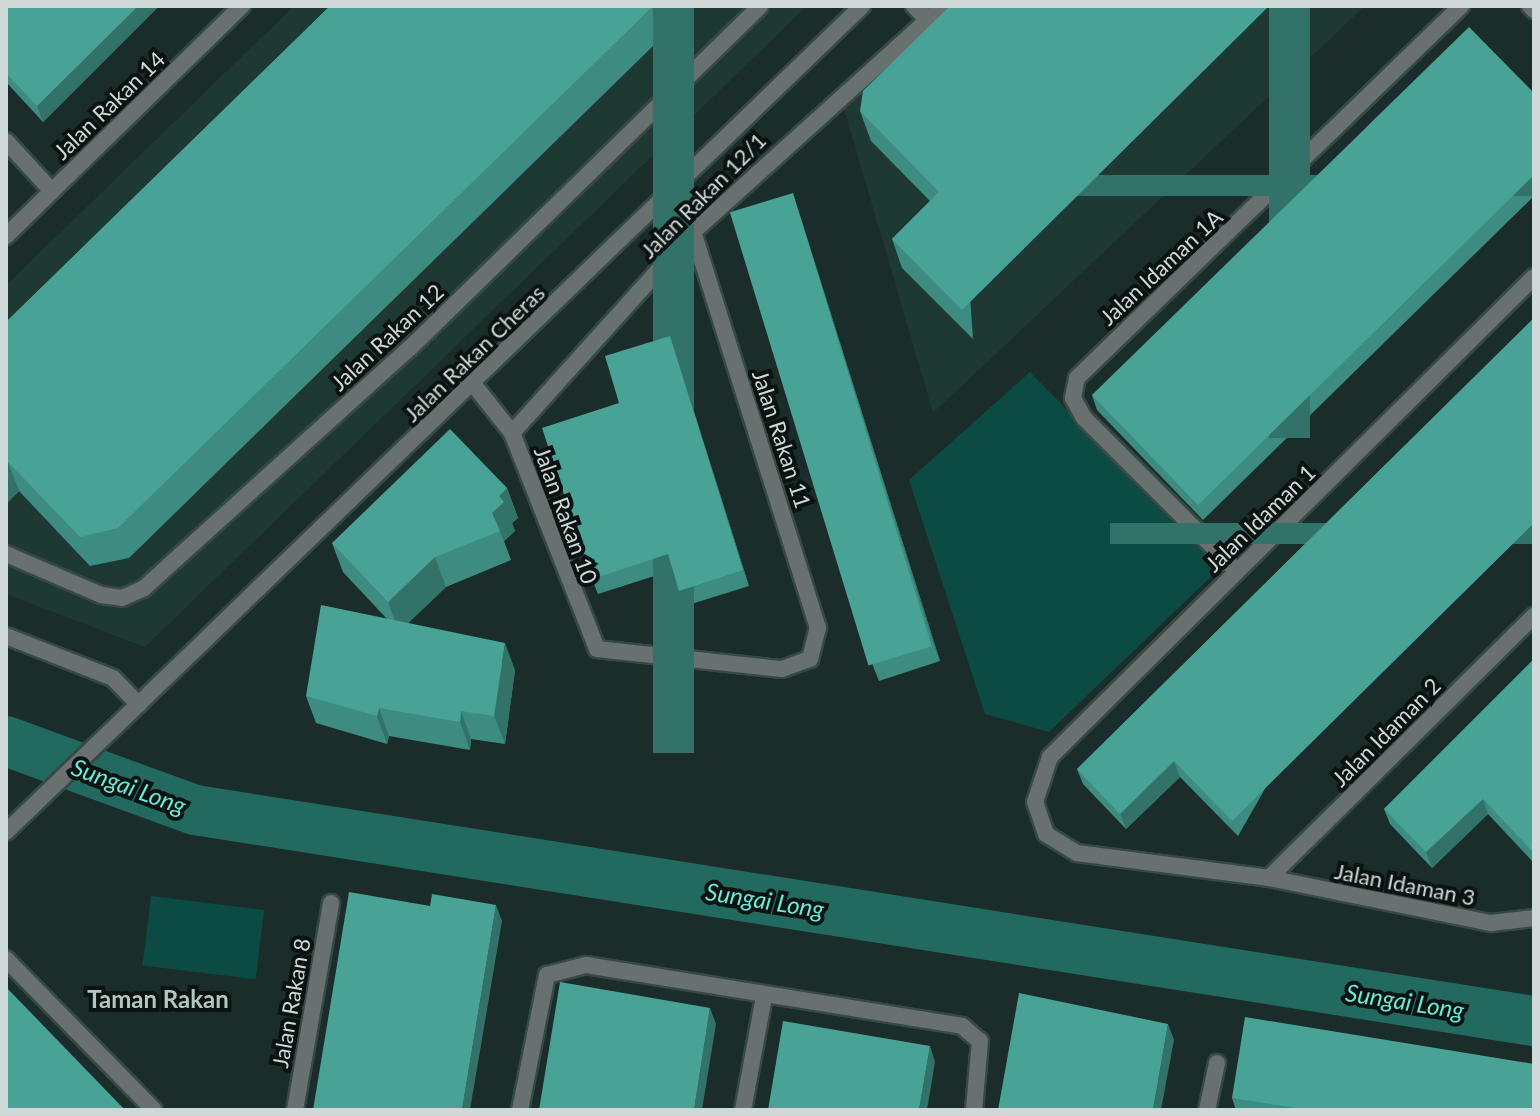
<!DOCTYPE html>
<style>
body{margin:0}
#map{position:relative;width:1540px;height:1116px;overflow:hidden;background:#1a2d2a;font-family:Lato,sans-serif}
div>[style]{position:absolute}
[style*='--x']{left:calc(var(--x)*1px);top:calc(var(--y)*1px);width:calc(var(--w)*1px);rotate:calc(var(--a)*1deg)}
.built>*{inset:0;background:#1e3834}
.green>*{inset:0;background:#0b4b43;transform-origin:0 0}
.river>*{height:50px;margin:-25px;padding:0 25px;transform-origin:25px;border-radius:25px;background:#226960}
.roads{filter:drop-shadow(2px 0 #374946) drop-shadow(-2px 0 #374946) drop-shadow(0 2px #374946) drop-shadow(0 -2px #374946)}
.minor>*{height:16px;margin:-8px;padding:0 8px;transform-origin:8px;border-radius:8px;background:#687170}
.wall>*{inset:0;background:#3e8c81}
.shaded-wall>*{inset:0;background:#327269;transform-origin:0 0}
.building>*{inset:0;background:#48a396;transform-origin:0 0}
span{translate:-50% -50%;white-space:nowrap;text-align:center;line-height:1.15;-webkit-text-stroke:8px #0b1312;paint-order:stroke}
.street-label{font-size:22px;color:#cfdad8}
.water-label{font-size:24px;color:#68ebd9;font-style:italic}
.neighbourhood-label{font-size:24px;color:#b1c7c3;font-weight:700}
.frame{position:absolute;inset:0;border:8px solid #cfdad8;pointer-events:none}
</style>
<div id="map">
<div class="built">
<div style="clip-path:polygon(294px 6px,807px 6px,145px 647px,6px 594px,6px 285px)"></div>
<div style="clip-path:polygon(961px 6px,1365px 6px,933px 413px,844px 109px)"></div>
</div>
<div class="green">
<div style="clip-path:polygon(1030px 372px,1222px 566px,1049px 732px,985px 714px,909px 480px)"></div>
<div style="left:151px;top:896px;width:114px;height:70px;rotate:7deg"></div>
</div>
<div class="river">
<div style="--x:6;--y:741;--w:201;--a:20.1"></div>
<div style="--x:195;--y:810;--w:1356;--a:8.96"></div>
</div>
<div class="roads">
<div class="minor">
<div style="--x:914;--y:6;--w:20;--a:45"></div>
<div style="--x:1530;--y:6;--w:6;--a:45"></div>
<div style="--x:6;--y:141;--w:68;--a:47.4"></div>
<div style="--x:6;--y:236;--w:330;--a:-44.3"></div>
<div style="--x:1534;--y:277;--w:682;--a:135.24"></div>
<div style="--x:1050;--y:757;--w:47;--a:108.4"></div>
<div style="--x:1035;--y:802;--w:34;--a:71"></div>
<div style="--x:1046;--y:834;--w:36;--a:32"></div>
<div style="--x:1077;--y:853;--w:194;--a:7.4"></div>
<div style="--x:1269;--y:878;--w:227;--a:11.5"></div>
<div style="--x:1491;--y:923;--w:43;--a:-6.6"></div>
<div style="--x:474;--y:385;--w:61;--a:51.6"></div>
<div style="--x:512;--y:433;--w:232;--a:68.5"></div>
<div style="--x:597;--y:649;--w:186;--a:6.2"></div>
<div style="--x:782;--y:669;--w:30;--a:-20"></div>
<div style="--x:810;--y:659;--w:32;--a:-76"></div>
<div style="--x:818;--y:628;--w:415;--a:-107.5"></div>
<div style="--x:512;--y:433;--w:270;--a:-48"></div>
<div style="--x:693;--y:232;--w:337;--a:-42.1"></div>
<div style="--x:6;--y:554;--w:103;--a:23.3"></div>
<div style="--x:101;--y:595;--w:21;--a:8"></div>
<div style="--x:122;--y:598;--w:24;--a:-24"></div>
<div style="--x:144;--y:588;--w:358;--a:-42.1"></div>
<div style="--x:410;--y:348;--w:489;--a:-44.3"></div>
<div style="--x:1237;--y:571;--w:216;--a:-135"></div>
<div style="--x:1084;--y:418;--w:23;--a:-119"></div>
<div style="--x:1073;--y:398;--w:20;--a:-79"></div>
<div style="--x:1077;--y:378;--w:535;--a:-44.09"></div>
<div style="--x:6;--y:636;--w:115;--a:21.4"></div>
<div style="--x:113;--y:678;--w:37;--a:46"></div>
<div style="--x:6;--y:832;--w:1190;--a:-43.98"></div>
<div style="--x:1269;--y:878;--w:373;--a:-44.7"></div>
<div style="--x:6;--y:959;--w:211;--a:45.6"></div>
<div style="--x:295;--y:1110;--w:210;--a:-80.1"></div>
<div style="--x:520;--y:1110;--w:138;--a:-78.7"></div>
<div style="--x:547;--y:975;--w:40;--a:-14.4"></div>
<div style="--x:586;--y:965;--w:381;--a:9.2"></div>
<div style="--x:962;--y:1026;--w:23;--a:40"></div>
<div style="--x:980;--y:1041;--w:69;--a:95"></div>
<div style="--x:743;--y:1110;--w:115;--a:-79.5"></div>
<div style="--x:1207;--y:1110;--w:48;--a:-78"></div>
</div>
</div>
<div class="wall">
<div style="clip-path:polygon(6px 6px,159px 6px,43px 122px,6px 82px)"></div>
<div style="clip-path:polygon(330px 6px,694px 6px,129px 558px,90px 566px,19px 491px,6px 504px,6px 322px)"></div>
<div style="clip-path:polygon(950px 6px,973px 339px,902px 268px,892px 239px,930px 201px,871px 141px,860px 111px)"></div>
<div style="clip-path:polygon(1534px 93px,1534px 196px,1203px 520px,1097px 410px,1092px 395px)"></div>
<div style="clip-path:polygon(798px 209px,940px 661px,879px 681px,873px 666px)"></div>
<div style="clip-path:polygon(1534px 318px,1238px 836px,1180px 777px,1126px 829px,1083px 784px,1077px 769px)"></div>
<div style="clip-path:polygon(670px 336px,749px 586px,685px 606px,673px 570px,598px 594px,592px 579px,619px 403px)"></div>
<div style="clip-path:polygon(507px 488px,518px 518px,512px 523px,515px 531px,504px 541px,511px 560px,446px 587px,408px 623px,515px 670px,505px 744px,471px 739px,470px 750px,389px 736px,387px 744px,316px 723px,306px 696px,387px 619px,343px 572px,332px 543px)"></div>
<div style="clip-path:polygon(1534px 659px,1534px 863px,1488px 814px,1432px 868px,1390px 824px,1384px 809px)"></div>
<div style="clip-path:polygon(1232px 1098px,1534px 1110px,1236px 1110px)"></div>
</div>
<div class="shaded-wall">
<div style="clip-path:polygon(138px 6px,159px 6px,43px 122px,37px 106px)"></div>
<div style="left:653px;top:6px;width:41px;height:747px"></div>
<div style="left:1269px;top:6px;width:41px;height:432px"></div>
<div style="left:1534px;top:175px;width:21px;height:471px;rotate:90deg"></div>
<div style="clip-path:polygon(793px 193px,798px 209px,940px 661px,934px 646px)"></div>
<div style="clip-path:polygon(670px 336px,675px 351px,749px 586px,743px 570px)"></div>
<div style="clip-path:polygon(8px 462px,19px 491px,6px 504px,6px 464px)"></div>
<div style="clip-path:polygon(507px 488px,518px 518px,512px 523px,515px 531px,504px 541px,492px 513px,499px 496px)"></div>
<div style="left:1534px;top:523px;width:21px;height:424px;rotate:90deg"></div>
<div style="clip-path:polygon(435px 557px,446px 587px,399px 632px,388px 602px)"></div>
<div style="clip-path:polygon(505px 643px,515px 670px,505px 744px,494px 716px)"></div>
<div style="clip-path:polygon(379px 708px,389px 736px,387px 744px,377px 716px)"></div>
<div style="clip-path:polygon(461px 711px,471px 739px,470px 750px,460px 722px)"></div>
<div style="clip-path:polygon(1174px 761px,1180px 777px,1126px 829px,1120px 814px)"></div>
<div style="clip-path:polygon(1483px 799px,1488px 814px,1432px 868px,1426px 852px)"></div>
<div style="clip-path:polygon(496px 905px,502px 921px,470px 1110px,462px 1110px)"></div>
<div style="clip-path:polygon(710px 1008px,716px 1024px,702px 1110px,694px 1110px)"></div>
<div style="clip-path:polygon(1168px 1024px,1174px 1040px,1161px 1110px,1153px 1110px)"></div>
<div style="clip-path:polygon(930px 1046px,935px 1062px,927px 1110px,919px 1110px)"></div>
</div>
<div class="building">
<div style="clip-path:polygon(6px 6px,138px 6px,37px 106px,6px 73px)"></div>
<div style="clip-path:polygon(330px 6px,653px 6px,118px 528px,80px 537px,8px 462px,6px 464px,6px 322px)"></div>
<div style="clip-path:polygon(950px 6px,1269px 6px,962px 310px,892px 239px,939px 192px,860px 111px,863px 91px)"></div>
<div style="clip-path:polygon(1469px 27px,1534px 93px,1534px 175px,1198px 505px,1092px 395px)"></div>
<div style="left:793px;top:193px;width:474px;height:66px;rotate:73deg"></div>
<div style="clip-path:polygon(1534px 318px,1534px 523px,1232px 821px,1174px 761px,1120px 814px,1077px 769px)"></div>
<div style="clip-path:polygon(670px 336px,743px 570px,679px 591px,668px 554px,592px 579px,542px 428px,619px 403px,605px 356px)"></div>
<div style="clip-path:polygon(450px 429px,507px 488px,499px 496px,504px 502px,492px 513px,500px 531px,435px 557px,388px 602px,332px 543px)"></div>
<div style="clip-path:polygon(321px 605px,505px 643px,494px 716px,461px 711px,460px 722px,379px 708px,377px 716px,306px 696px)"></div>
<div style="clip-path:polygon(1534px 659px,1534px 853px,1483px 799px,1426px 852px,1384px 809px)"></div>
<div style="clip-path:polygon(349px 892px,430px 906px,432px 894px,496px 905px,462px 1110px,313px 1110px)"></div>
<div style="clip-path:polygon(560px 982px,710px 1008px,694px 1110px,539px 1110px)"></div>
<div style="clip-path:polygon(6px 987px,125px 1110px,6px 1110px)"></div>
<div style="clip-path:polygon(1019px 993px,1168px 1024px,1153px 1110px,998px 1110px)"></div>
<div style="clip-path:polygon(1245px 1017px,1534px 1064px,1534px 1110px,1309px 1110px,1232px 1098px)"></div>
<div style="clip-path:polygon(783px 1021px,930px 1046px,919px 1110px,768px 1110px)"></div>
</div>
<div class="street-label">
<span style="left:109px;top:105px;rotate:-44deg">Jalan Rakan 14</span>
<span style="left:703px;top:195px;rotate:-45deg">Jalan Rakan 12/1</span>
<span style="left:1161px;top:267px;rotate:-43deg">Jalan Idaman 1A</span>
<span style="left:387px;top:337px;rotate:-43deg">Jalan Rakan 12</span>
<span style="left:474px;top:353px;rotate:-44deg">Jalan Rakan Cheras</span>
<span style="left:782px;top:439px;rotate:72deg">Jalan Rakan 11</span>
<span style="left:566px;top:515px;rotate:70deg">Jalan Rakan 10</span>
<span style="left:1260px;top:518px;rotate:-44deg">Jalan Idaman 1</span>
<span style="left:1386px;top:732px;rotate:-45deg">Jalan Idaman 2</span>
<span style="left:1405px;top:884px;rotate:11deg">Jalan Idaman 3</span>
<span style="left:291px;top:1003px;rotate:-80deg">Jalan Rakan 8</span>
</div>
<div class="water-label">
<span style="left:129px;top:786px;rotate:20deg">Sungai Long</span>
<span style="left:765px;top:900px;rotate:9deg">Sungai Long</span>
<span style="left:1405px;top:1001px;rotate:9deg">Sungai Long</span>
</div>
<div class="neighbourhood-label">
<span style="left:158px;top:999px">Taman Rakan</span>
</div>
<div class="frame"></div>
</div>
